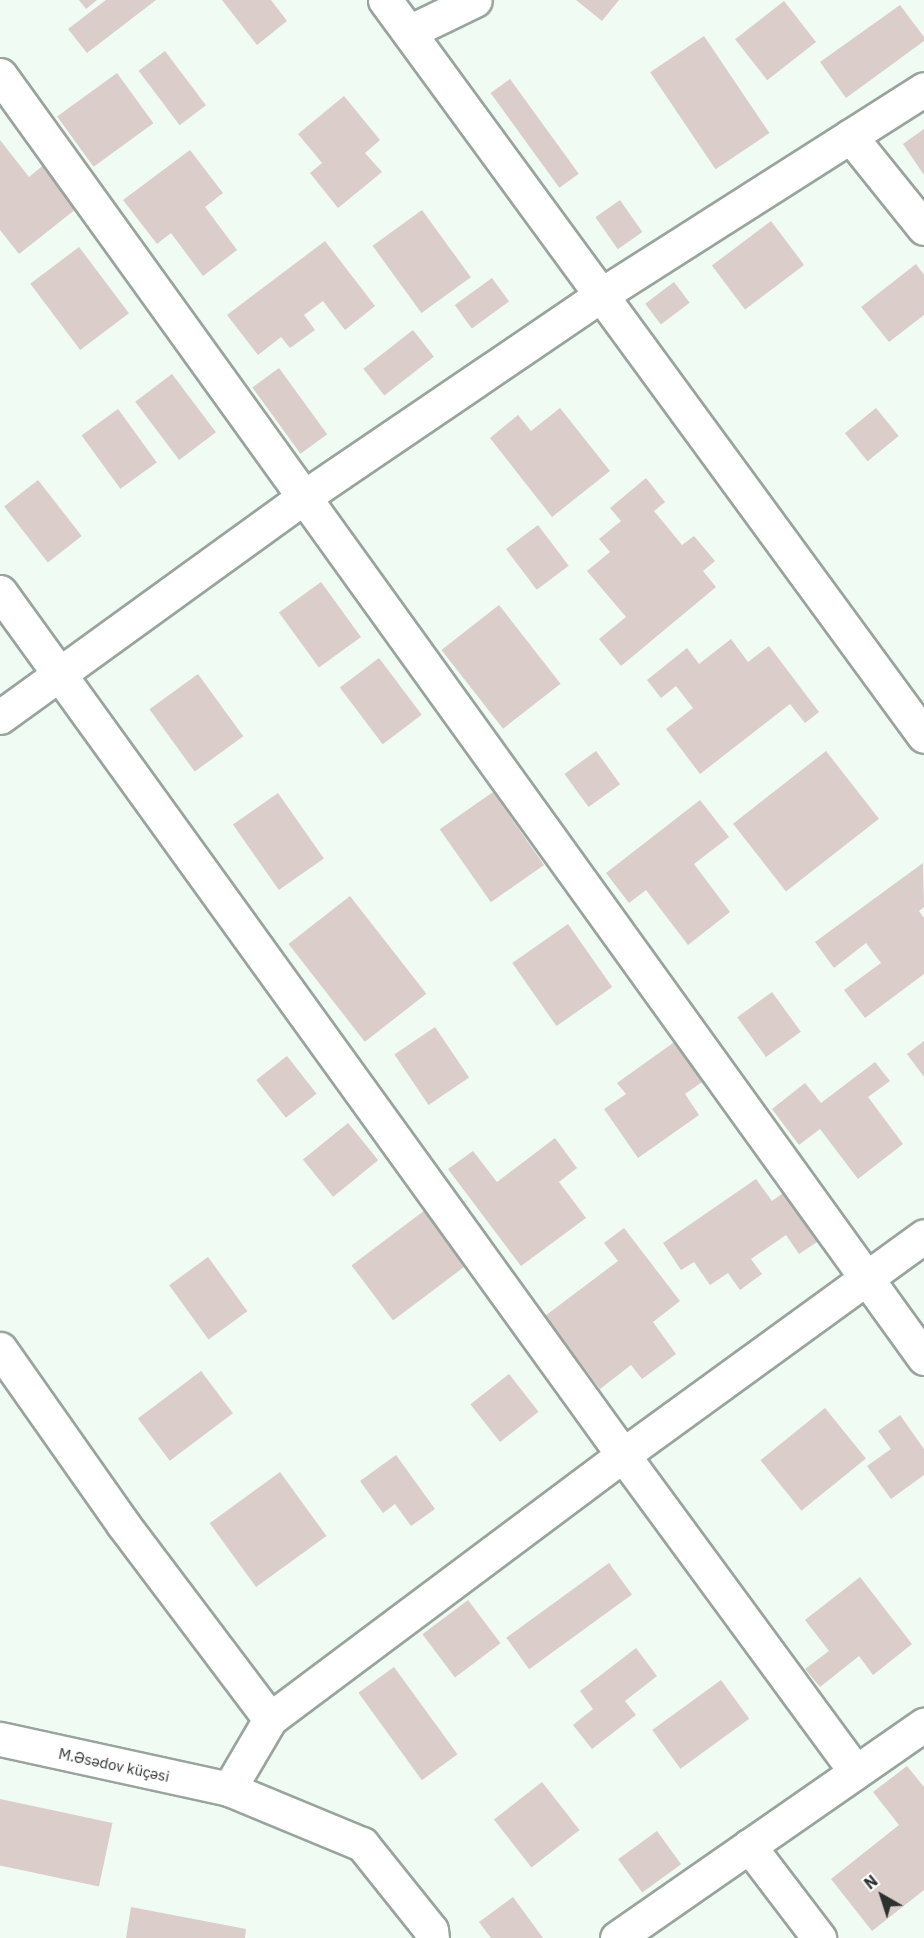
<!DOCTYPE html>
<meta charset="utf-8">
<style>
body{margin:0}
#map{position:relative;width:924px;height:1938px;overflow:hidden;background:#f0fbf4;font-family:"IBM Plex Sans",sans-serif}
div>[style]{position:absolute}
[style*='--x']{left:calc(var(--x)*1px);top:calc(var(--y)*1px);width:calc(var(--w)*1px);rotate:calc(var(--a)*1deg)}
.building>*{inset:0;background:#dacdca;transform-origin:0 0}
.roads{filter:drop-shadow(2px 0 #99a49d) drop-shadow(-2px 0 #99a49d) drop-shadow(0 2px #99a49d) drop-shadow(0 -2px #99a49d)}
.street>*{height:33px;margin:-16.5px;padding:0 16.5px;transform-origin:16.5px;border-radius:16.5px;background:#fff}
.secondary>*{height:33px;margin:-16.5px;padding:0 16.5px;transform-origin:16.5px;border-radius:16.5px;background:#fff}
span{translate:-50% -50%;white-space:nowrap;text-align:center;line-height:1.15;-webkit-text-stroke:4.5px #fff;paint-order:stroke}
.street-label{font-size:15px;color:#2c302e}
.north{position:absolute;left:852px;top:1866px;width:60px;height:60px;-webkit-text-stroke:4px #fff;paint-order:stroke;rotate:321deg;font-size:16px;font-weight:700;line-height:24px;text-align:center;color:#2c302e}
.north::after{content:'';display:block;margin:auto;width:21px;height:27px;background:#2c302e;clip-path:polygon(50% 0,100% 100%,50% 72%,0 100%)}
</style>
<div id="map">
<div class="building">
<div style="clip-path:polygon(79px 0,97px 0,86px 9px)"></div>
<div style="clip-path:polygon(106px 0,156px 0,87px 53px,68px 29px)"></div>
<div style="clip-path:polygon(222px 0,271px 0,287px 21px,257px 45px)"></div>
<div style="clip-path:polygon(576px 0,619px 0,602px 21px)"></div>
<div style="left:784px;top:1px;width:52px;height:62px;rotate:52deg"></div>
<div style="clip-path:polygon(900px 5px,924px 37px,924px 41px,846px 98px,820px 62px)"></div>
<div style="left:704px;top:36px;width:117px;height:65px;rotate:56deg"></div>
<div style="left:165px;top:51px;width:68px;height:33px;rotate:53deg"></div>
<div style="left:117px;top:73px;width:62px;height:74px;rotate:54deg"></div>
<div style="left:510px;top:79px;width:117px;height:24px;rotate:54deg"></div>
<div style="clip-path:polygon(344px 96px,380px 140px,365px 153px,382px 172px,338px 208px,310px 173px,322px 163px,298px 134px)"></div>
<div style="clip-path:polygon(924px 129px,924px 175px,903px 144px)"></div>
<div style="clip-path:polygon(0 140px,29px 177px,47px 162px,81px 205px,19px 254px,0 230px)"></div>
<div style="clip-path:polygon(190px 150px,223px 193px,205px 207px,237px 250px,203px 276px,171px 233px,157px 244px,123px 200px)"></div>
<div style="left:620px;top:200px;width:39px;height:30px;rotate:55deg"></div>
<div style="left:422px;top:210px;width:83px;height:61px;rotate:54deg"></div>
<div style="left:771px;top:221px;width:55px;height:74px;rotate:53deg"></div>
<div style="clip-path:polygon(325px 241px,375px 306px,345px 330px,323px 301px,304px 315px,315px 330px,290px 348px,281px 337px,258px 355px,227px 315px)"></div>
<div style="left:79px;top:247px;width:83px;height:61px;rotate:53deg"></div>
<div style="clip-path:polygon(916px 264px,924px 275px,924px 315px,889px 342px,861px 307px)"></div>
<div style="left:492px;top:278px;width:29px;height:46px;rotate:54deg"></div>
<div style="left:674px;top:282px;width:26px;height:36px;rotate:53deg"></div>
<div style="left:413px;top:330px;width:34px;height:63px;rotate:52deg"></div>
<div style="left:279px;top:368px;width:82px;height:33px;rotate:54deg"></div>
<div style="left:172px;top:374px;width:73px;height:46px;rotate:53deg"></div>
<div style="clip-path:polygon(560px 408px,610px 471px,552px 517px,490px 438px,518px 415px,531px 431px)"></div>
<div style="left:876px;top:408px;width:36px;height:40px;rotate:51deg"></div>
<div style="left:118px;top:409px;width:66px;height:45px;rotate:54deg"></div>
<div style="clip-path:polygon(646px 478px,665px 502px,654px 511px,682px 545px,694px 536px,715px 561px,703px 571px,716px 587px,621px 666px,599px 639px,626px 617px,587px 571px,610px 552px,599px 539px,621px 521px,610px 508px)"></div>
<div style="left:38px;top:480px;width:71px;height:43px;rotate:52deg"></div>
<div style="left:538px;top:525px;width:51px;height:40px;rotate:53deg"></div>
<div style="left:321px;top:582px;width:68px;height:52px;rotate:54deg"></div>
<div style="left:499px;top:605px;width:100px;height:73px;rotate:52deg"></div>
<div style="clip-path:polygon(731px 639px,748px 662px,769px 646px,819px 712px,805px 723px,790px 704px,700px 774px,666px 729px,693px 708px,676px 686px,661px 698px,647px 680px,687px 648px,699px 664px)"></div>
<div style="left:379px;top:658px;width:71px;height:49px;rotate:53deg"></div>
<div style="left:198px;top:674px;width:77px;height:60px;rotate:54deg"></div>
<div style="left:596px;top:751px;width:41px;height:39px;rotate:54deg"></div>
<div style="left:826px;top:751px;width:86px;height:118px;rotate:52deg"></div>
<div style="left:493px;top:792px;width:89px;height:65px;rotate:55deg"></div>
<div style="left:278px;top:793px;width:80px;height:55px;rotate:55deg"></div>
<div style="clip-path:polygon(700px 800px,729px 837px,694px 864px,730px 912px,688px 945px,646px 890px,629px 903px,606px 873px)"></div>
<div style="clip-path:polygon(923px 863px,924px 907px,919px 911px,924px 918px,924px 974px,865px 1018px,844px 990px,881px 963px,866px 943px,834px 968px,815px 942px)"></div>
<div style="left:350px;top:896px;width:124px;height:78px;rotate:52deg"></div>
<div style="left:568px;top:924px;width:77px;height:68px;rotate:55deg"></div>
<div style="left:772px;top:992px;width:49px;height:43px;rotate:54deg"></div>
<div style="left:435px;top:1027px;width:61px;height:49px;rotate:56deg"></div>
<div style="clip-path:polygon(680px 1038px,708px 1078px,685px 1094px,699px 1115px,638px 1158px,604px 1109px,626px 1094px,617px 1083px)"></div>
<div style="clip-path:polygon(924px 1041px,924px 1077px,907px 1054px)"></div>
<div style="left:287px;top:1056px;width:48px;height:39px;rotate:52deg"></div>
<div style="clip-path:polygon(875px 1062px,890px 1081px,868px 1097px,903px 1144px,858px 1179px,820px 1129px,799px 1145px,772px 1109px,805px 1083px,821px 1103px)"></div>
<div style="left:348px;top:1123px;width:48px;height:58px;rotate:51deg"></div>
<div style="clip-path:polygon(555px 1138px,577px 1168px,559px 1182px,586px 1218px,521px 1266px,448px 1169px,473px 1151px,497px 1182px)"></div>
<div style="clip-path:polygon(756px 1179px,772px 1201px,786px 1191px,820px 1240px,799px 1254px,786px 1235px,751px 1259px,762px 1274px,740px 1290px,728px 1273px,710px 1285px,694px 1262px,681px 1270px,663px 1243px)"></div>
<div style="left:429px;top:1207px;width:69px;height:97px;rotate:53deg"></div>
<div style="clip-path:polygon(624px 1228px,680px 1301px,653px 1322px,676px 1354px,642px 1379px,631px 1365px,600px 1389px,545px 1316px,618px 1261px,604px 1243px)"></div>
<div style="left:208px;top:1257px;width:67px;height:48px;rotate:54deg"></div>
<div style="left:201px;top:1371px;width:53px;height:79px;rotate:53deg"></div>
<div style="left:509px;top:1374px;width:48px;height:49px;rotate:52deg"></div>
<div style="left:825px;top:1408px;width:65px;height:83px;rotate:51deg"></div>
<div style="clip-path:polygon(900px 1415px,924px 1449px,924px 1475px,891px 1499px,867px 1466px,891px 1449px,878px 1431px)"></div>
<div style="clip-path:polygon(396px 1455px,435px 1509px,411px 1526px,395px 1504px,383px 1513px,360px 1481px)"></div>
<div style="left:280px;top:1472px;width:79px;height:87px;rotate:54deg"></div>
<div style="left:609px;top:1563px;width:39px;height:127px;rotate:54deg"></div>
<div style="clip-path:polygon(860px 1577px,912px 1644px,873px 1675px,859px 1656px,820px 1687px,805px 1669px,829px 1651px,805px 1620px)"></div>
<div style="left:468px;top:1600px;width:54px;height:57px;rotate:53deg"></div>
<div style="clip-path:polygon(636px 1648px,657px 1676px,625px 1701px,636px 1715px,592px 1749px,573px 1725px,593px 1709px,580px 1691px)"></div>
<div style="left:394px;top:1667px;width:108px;height:44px;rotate:54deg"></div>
<div style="left:721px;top:1680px;width:48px;height:85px;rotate:54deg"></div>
<div style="clip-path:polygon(907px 1766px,924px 1787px,924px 1890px,872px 1931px,831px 1879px,899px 1825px,873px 1792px)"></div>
<div style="left:542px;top:1782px;width:61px;height:61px;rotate:52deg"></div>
<div style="left:0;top:1799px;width:115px;height:65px;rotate:12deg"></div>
<div style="left:657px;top:1831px;width:41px;height:48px;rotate:54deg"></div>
<div style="clip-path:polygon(513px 1897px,543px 1938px,491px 1938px,479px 1922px)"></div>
<div style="clip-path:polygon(131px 1907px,246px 1929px,245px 1938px,126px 1938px)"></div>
</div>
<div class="roads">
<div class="street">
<div style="--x:409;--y:32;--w:73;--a:-25.9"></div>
<div style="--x:0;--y:75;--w:1581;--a:54.24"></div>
<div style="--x:850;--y:136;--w:118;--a:51.2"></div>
<div style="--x:0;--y:592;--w:1064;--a:54.17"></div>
<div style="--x:623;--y:1455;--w:393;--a:53.7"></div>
<div style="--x:0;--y:717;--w:375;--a:-35.9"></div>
<div style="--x:304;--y:497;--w:359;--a:-34.2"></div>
<div style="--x:601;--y:295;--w:383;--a:-32.5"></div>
<div style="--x:229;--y:1789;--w:81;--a:-59.6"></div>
<div style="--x:270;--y:1719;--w:441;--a:-36.8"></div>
<div style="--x:623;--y:1455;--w:372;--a:-36"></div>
<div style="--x:749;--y:1846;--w:116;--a:52.7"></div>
<div style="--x:617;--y:1938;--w:374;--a:-34.8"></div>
</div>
<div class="secondary">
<div style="--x:385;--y:0;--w:912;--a:53.78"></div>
<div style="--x:0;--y:1349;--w:214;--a:54.9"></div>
<div style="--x:123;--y:1524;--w:244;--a:53"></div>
<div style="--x:0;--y:1739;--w:234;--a:12.3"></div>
<div style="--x:229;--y:1789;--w:144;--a:22.5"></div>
<div style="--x:362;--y:1844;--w:110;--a:51.3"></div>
<div style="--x:431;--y:1930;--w:8;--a:83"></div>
</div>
</div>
<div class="street-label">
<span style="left:114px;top:1765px;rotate:12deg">M.Əsədov küçəsi</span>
</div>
<div class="north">N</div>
</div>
